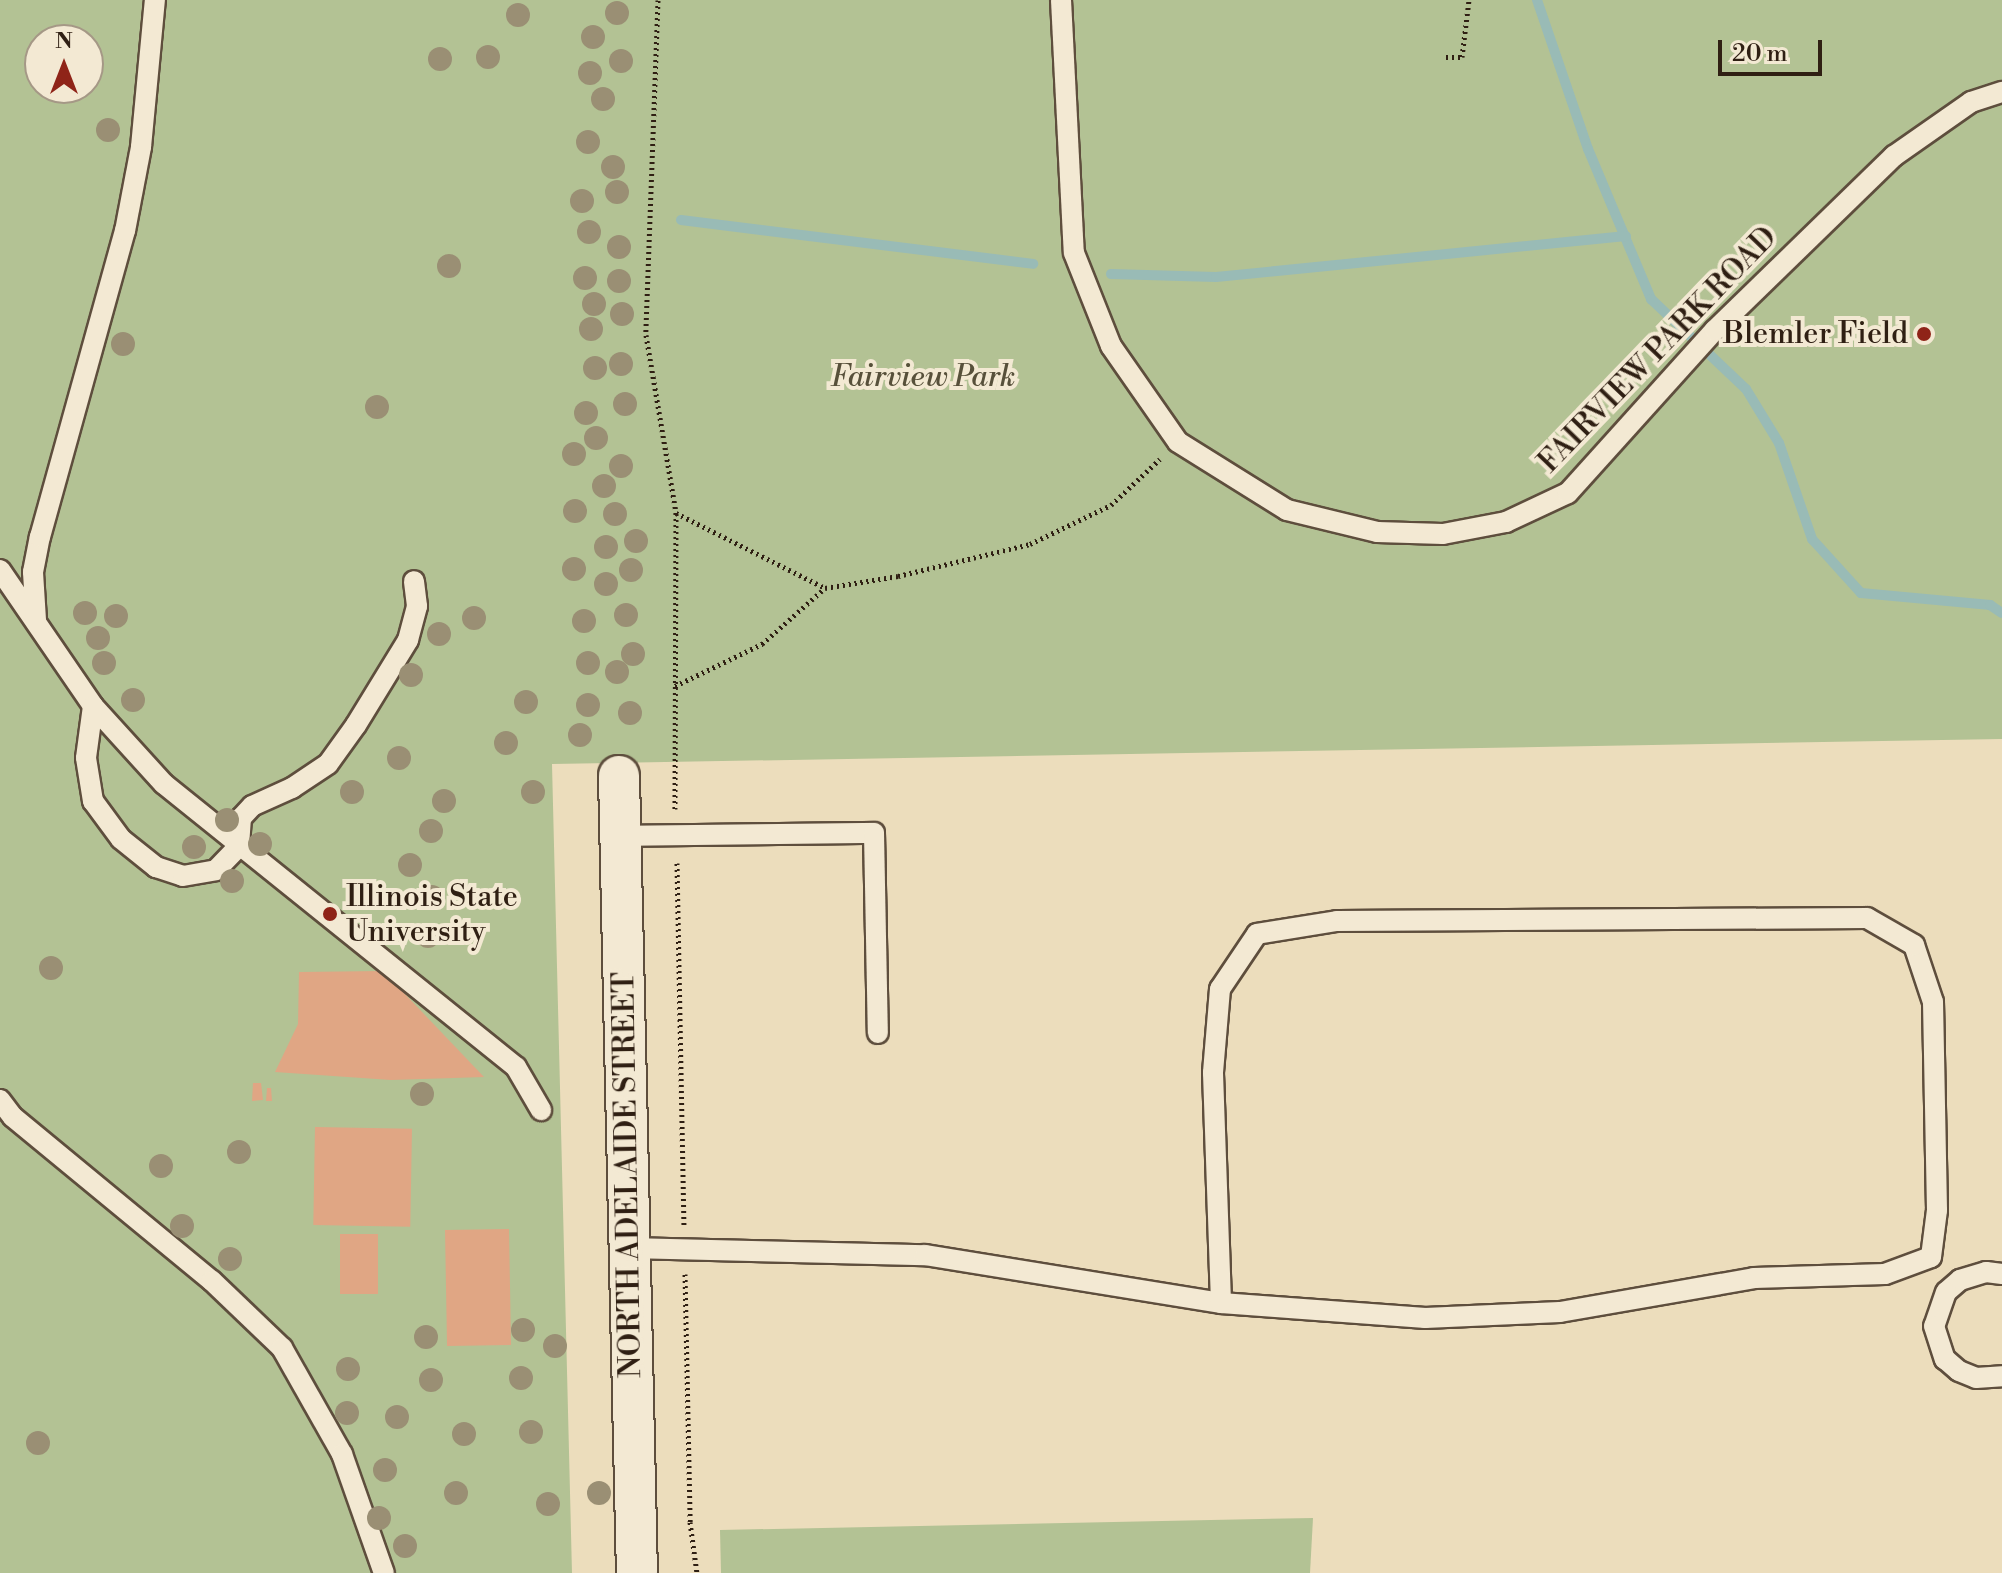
<!DOCTYPE html>
<style>
body{margin:0}
#map{position:relative;width:2002px;height:1573px;overflow:hidden;background:#ecddbc;font-family:"Libre Bodoni",serif}
div>[style]{position:absolute}
[style*='--x']{left:calc(var(--x)*1px);top:calc(var(--y)*1px);width:calc(var(--w)*1px);rotate:calc(var(--a)*1deg)}
.green>*{inset:0;background:#b3c294}
.stream>*{height:10px;margin:-5px;padding:0 5px;transform-origin:5px;border-radius:5px;background:#99bbb6}
.building>*{inset:0;background:#e0a684;transform-origin:0 0}
.path>*{height:5px;margin-top:-2.5px;transform-origin:0;background:repeating-linear-gradient(90deg,#2f1f13 0 2px,transparent 0 6px)}
.roads{filter:drop-shadow(2px 0 #5e4e3d) drop-shadow(-2px 0 #5e4e3d) drop-shadow(0 2px #5e4e3d) drop-shadow(0 -2px #5e4e3d)}
.service>*{height:20px;margin:-10px;padding:0 10px;transform-origin:10px;border-radius:10px;background:#f3e9d3}
.minor>*{height:40px;margin:-20px;padding:0 20px;transform-origin:20px;border-radius:20px;background:#f3e9d3}
.trees>*{width:24px;height:24px;margin:-12px;border-radius:50%;background:#9a8f74}
.dots>*{width:22px;height:22px;translate:-50% -50%;box-sizing:border-box;border:4px solid #f3e9d3;border-radius:50%}
span{translate:-50% -50%;white-space:nowrap;text-align:center;line-height:1.15;-webkit-text-stroke:8px #f3e9d3;paint-order:stroke}
.poi-label{font-size:30px;color:#2f1f13}
.right{translate:-100% -50%;text-align:right}
.left{translate:0 -50%;text-align:left}
.street-label{font-size:30px;color:#2f1f13}
.park-label{font-size:30px;color:#57503a;font-style:italic}
.north{position:absolute;left:24px;top:24px;width:80px;height:80px;box-sizing:border-box;background:#f3e9d3;border:2px solid #a59886;border-radius:50%;rotate:0deg;font-size:22px;font-weight:700;line-height:32px;text-align:center;color:#2f1f13}
.north::after{content:'';display:block;margin:auto;width:28px;height:36px;background:#8f2418;clip-path:polygon(50% 0,100% 100%,50% 72%,0 100%)}
.scale{position:absolute;left:1718px;top:40px;width:104px;height:36px;box-sizing:border-box;border:4px solid #2f1f13;border-top:0;padding-left:10px;font-size:24px;line-height:28px;white-space:nowrap;color:#2f1f13;-webkit-text-stroke:6px #f3e9d3;paint-order:stroke}
</style>
<div id="map">
<div class="green">
<div style="clip-path:polygon(evenodd,0 0,2002px 0,2002px 739px,552px 764px,572px 1573px,0 1573px,0 0,40px 40px,88px 40px,88px 88px,40px 88px,40px 40px)"></div>
<div style="clip-path:polygon(1313px 1518px,1310px 1573px,721px 1573px,720px 1530px)"></div>
</div>
<div class="stream">
<div style="--x:1537;--y:0;--w:157;--a:71.1"></div>
<div style="--x:1588;--y:149;--w:163;--a:67.2"></div>
<div style="--x:1651;--y:299;--w:131;--a:43.5"></div>
<div style="--x:1746;--y:389;--w:63;--a:58.6"></div>
<div style="--x:1779;--y:443;--w:102;--a:71"></div>
<div style="--x:1812;--y:539;--w:73;--a:47.8"></div>
<div style="--x:1861;--y:593;--w:130;--a:5.3"></div>
<div style="--x:1990;--y:605;--w:14;--a:34"></div>
<div style="--x:681;--y:220;--w:355;--a:7.1"></div>
<div style="--x:1111;--y:274;--w:105;--a:1.6"></div>
<div style="--x:1216;--y:277;--w:412;--a:-5.7"></div>
</div>
<div class="building">
<div style="clip-path:polygon(383px 971px,484px 1077px,391px 1080px,275px 1072px,298px 1024px,299px 972px)"></div>
<div style="clip-path:polygon(253px 1083px,261px 1083px,263px 1100px,252px 1101px)"></div>
<div style="clip-path:polygon(267px 1088px,271px 1088px,272px 1101px,266px 1101px)"></div>
<div style="left:315px;top:1127px;width:97px;height:98px;rotate:1deg"></div>
<div style="left:509px;top:1229px;width:116px;height:64px;rotate:89deg"></div>
<div style="left:340px;top:1234px;width:38px;height:60px"></div>
</div>
<div class="path">
<div style="--x:658;--y:0;--w:335;--a:92.1"></div>
<div style="--x:646;--y:335;--w:181;--a:80.4"></div>
<div style="--x:676;--y:513;--w:296;--a:90.2"></div>
<div style="--x:1446;--y:57;--w:16;--a:0"></div>
<div style="--x:1462;--y:57;--w:57;--a:-83"></div>
<div style="--x:676;--y:513;--w:167;--a:26.7"></div>
<div style="--x:825;--y:588;--w:74;--a:-9.3"></div>
<div style="--x:898;--y:576;--w:136;--a:-13.6"></div>
<div style="--x:1030;--y:544;--w:90;--a:-25.7"></div>
<div style="--x:1111;--y:505;--w:67;--a:-43.2"></div>
<div style="--x:675;--y:686;--w:97;--a:-25.8"></div>
<div style="--x:762;--y:644;--w:84;--a:-41.6"></div>
<div style="--x:677;--y:863;--w:362;--a:88.9"></div>
<div style="--x:685;--y:1274;--w:248;--a:88.8"></div>
<div style="--x:690;--y:1522;--w:51;--a:82.2"></div>
</div>
<div class="roads">
<div class="service">
<div style="--x:1061;--y:0;--w:253;--a:87.1"></div>
<div style="--x:1074;--y:253;--w:100;--a:68.3"></div>
<div style="--x:1111;--y:346;--w:117;--a:55.1"></div>
<div style="--x:1178;--y:442;--w:128;--a:32"></div>
<div style="--x:1287;--y:510;--w:93;--a:13.7"></div>
<div style="--x:1377;--y:532;--w:66;--a:1.7"></div>
<div style="--x:1443;--y:534;--w:64;--a:-10.8"></div>
<div style="--x:1506;--y:522;--w:68;--a:-25.1"></div>
<div style="--x:1568;--y:493;--w:219;--a:-48"></div>
<div style="--x:1715;--y:330;--w:250;--a:-44.2"></div>
<div style="--x:1894;--y:156;--w:94;--a:-35"></div>
<div style="--x:1971;--y:102;--w:33;--a:-18"></div>
<div style="--x:0;--y:570;--w:165;--a:55.6"></div>
<div style="--x:93;--y:706;--w:105;--a:47.7"></div>
<div style="--x:164;--y:784;--w:452;--a:38.8"></div>
<div style="--x:516;--y:1067;--w:50;--a:59.8"></div>
<div style="--x:36;--y:620;--w:48;--a:-93.6"></div>
<div style="--x:33;--y:572;--w:36;--a:-79"></div>
<div style="--x:40;--y:537;--w:318;--a:-74.5"></div>
<div style="--x:125;--y:231;--w:86;--a:-79.2"></div>
<div style="--x:141;--y:147;--w:148;--a:-84.6"></div>
<div style="--x:93;--y:706;--w:52;--a:97.7"></div>
<div style="--x:86;--y:758;--w:44;--a:80.8"></div>
<div style="--x:93;--y:801;--w:47;--a:53.6"></div>
<div style="--x:121;--y:839;--w:45;--a:38.7"></div>
<div style="--x:156;--y:867;--w:28;--a:18"></div>
<div style="--x:183;--y:876;--w:34;--a:-10"></div>
<div style="--x:216;--y:870;--w:33;--a:-46"></div>
<div style="--x:239;--y:846;--w:28;--a:-86"></div>
<div style="--x:241;--y:818;--w:16;--a:-47"></div>
<div style="--x:252;--y:806;--w:44;--a:-24.2"></div>
<div style="--x:292;--y:788;--w:43;--a:-33.7"></div>
<div style="--x:328;--y:764;--w:48;--a:-54.3"></div>
<div style="--x:356;--y:725;--w:100;--a:-58.5"></div>
<div style="--x:408;--y:640;--w:35;--a:-75"></div>
<div style="--x:417;--y:606;--w:25;--a:-97"></div>
<div style="--x:620;--y:836;--w:254;--a:-0.7"></div>
<div style="--x:874;--y:833;--w:200;--a:88.9"></div>
<div style="--x:0;--y:1100;--w:21;--a:53"></div>
<div style="--x:13;--y:1117;--w:258;--a:39.5"></div>
<div style="--x:212;--y:1281;--w:97;--a:43.7"></div>
<div style="--x:282;--y:1348;--w:122;--a:60.5"></div>
<div style="--x:342;--y:1454;--w:126;--a:70.6"></div>
<div style="--x:629;--y:1248;--w:296;--a:1.4"></div>
<div style="--x:925;--y:1255;--w:300;--a:9.2"></div>
<div style="--x:1221;--y:1303;--w:205;--a:4.2"></div>
<div style="--x:1425;--y:1318;--w:135;--a:-2.5"></div>
<div style="--x:1560;--y:1312;--w:197;--a:-9.9"></div>
<div style="--x:1754;--y:1278;--w:131;--a:-1.7"></div>
<div style="--x:1885;--y:1274;--w:49;--a:-20.3"></div>
<div style="--x:1931;--y:1257;--w:47;--a:-82.7"></div>
<div style="--x:1937;--y:1210;--w:208;--a:-91.1"></div>
<div style="--x:1933;--y:1002;--w:60;--a:-108.4"></div>
<div style="--x:1914;--y:945;--w:54;--a:-150.1"></div>
<div style="--x:1867;--y:918;--w:530;--a:179.68"></div>
<div style="--x:1337;--y:921;--w:81;--a:170.8"></div>
<div style="--x:1257;--y:934;--w:66;--a:123.9"></div>
<div style="--x:1220;--y:989;--w:84;--a:94.8"></div>
<div style="--x:1213;--y:1073;--w:230;--a:88"></div>
<div style="--x:2002;--y:1274;--w:16;--a:-173"></div>
<div style="--x:1986;--y:1272;--w:27;--a:163"></div>
<div style="--x:1960;--y:1280;--w:18;--a:139"></div>
<div style="--x:1946;--y:1292;--w:36;--a:109"></div>
<div style="--x:1934;--y:1326;--w:35;--a:72"></div>
<div style="--x:1945;--y:1359;--w:18;--a:41"></div>
<div style="--x:1959;--y:1371;--w:18;--a:22"></div>
<div style="--x:1976;--y:1378;--w:26;--a:-4"></div>
</div>
<div class="minor">
<div style="--x:619;--y:776;--w:797;--a:88.71"></div>
</div>
</div>
<div class="trees">
<div style="left:617px;top:13px"></div>
<div style="left:518px;top:15px"></div>
<div style="left:593px;top:37px"></div>
<div style="left:488px;top:57px"></div>
<div style="left:440px;top:59px"></div>
<div style="left:621px;top:61px"></div>
<div style="left:590px;top:73px"></div>
<div style="left:603px;top:99px"></div>
<div style="left:108px;top:130px"></div>
<div style="left:588px;top:142px"></div>
<div style="left:613px;top:167px"></div>
<div style="left:617px;top:192px"></div>
<div style="left:582px;top:201px"></div>
<div style="left:589px;top:232px"></div>
<div style="left:619px;top:247px"></div>
<div style="left:449px;top:266px"></div>
<div style="left:585px;top:278px"></div>
<div style="left:619px;top:281px"></div>
<div style="left:594px;top:304px"></div>
<div style="left:622px;top:314px"></div>
<div style="left:591px;top:329px"></div>
<div style="left:123px;top:344px"></div>
<div style="left:621px;top:364px"></div>
<div style="left:595px;top:368px"></div>
<div style="left:625px;top:404px"></div>
<div style="left:377px;top:407px"></div>
<div style="left:586px;top:413px"></div>
<div style="left:596px;top:438px"></div>
<div style="left:574px;top:454px"></div>
<div style="left:621px;top:466px"></div>
<div style="left:604px;top:486px"></div>
<div style="left:575px;top:511px"></div>
<div style="left:615px;top:514px"></div>
<div style="left:636px;top:541px"></div>
<div style="left:606px;top:547px"></div>
<div style="left:574px;top:569px"></div>
<div style="left:631px;top:570px"></div>
<div style="left:606px;top:584px"></div>
<div style="left:85px;top:613px"></div>
<div style="left:626px;top:615px"></div>
<div style="left:116px;top:616px"></div>
<div style="left:474px;top:618px"></div>
<div style="left:584px;top:621px"></div>
<div style="left:439px;top:634px"></div>
<div style="left:98px;top:638px"></div>
<div style="left:633px;top:654px"></div>
<div style="left:104px;top:663px"></div>
<div style="left:588px;top:663px"></div>
<div style="left:617px;top:672px"></div>
<div style="left:411px;top:675px"></div>
<div style="left:133px;top:700px"></div>
<div style="left:526px;top:702px"></div>
<div style="left:588px;top:705px"></div>
<div style="left:630px;top:713px"></div>
<div style="left:580px;top:735px"></div>
<div style="left:506px;top:743px"></div>
<div style="left:399px;top:758px"></div>
<div style="left:352px;top:792px"></div>
<div style="left:533px;top:792px"></div>
<div style="left:444px;top:801px"></div>
<div style="left:227px;top:820px"></div>
<div style="left:431px;top:831px"></div>
<div style="left:260px;top:844px"></div>
<div style="left:194px;top:847px"></div>
<div style="left:410px;top:865px"></div>
<div style="left:232px;top:881px"></div>
<div style="left:432px;top:897px"></div>
<div style="left:428px;top:936px"></div>
<div style="left:51px;top:968px"></div>
<div style="left:422px;top:1094px"></div>
<div style="left:239px;top:1152px"></div>
<div style="left:161px;top:1166px"></div>
<div style="left:182px;top:1226px"></div>
<div style="left:230px;top:1259px"></div>
<div style="left:523px;top:1330px"></div>
<div style="left:426px;top:1337px"></div>
<div style="left:555px;top:1346px"></div>
<div style="left:348px;top:1369px"></div>
<div style="left:521px;top:1378px"></div>
<div style="left:431px;top:1380px"></div>
<div style="left:347px;top:1413px"></div>
<div style="left:397px;top:1417px"></div>
<div style="left:531px;top:1432px"></div>
<div style="left:464px;top:1434px"></div>
<div style="left:38px;top:1443px"></div>
<div style="left:385px;top:1470px"></div>
<div style="left:456px;top:1493px"></div>
<div style="left:599px;top:1493px"></div>
<div style="left:548px;top:1504px"></div>
<div style="left:379px;top:1518px"></div>
<div style="left:405px;top:1546px"></div>
</div>
<div class="dots">
<div style="left:1924px;top:334px;background:#8f2418"></div>
<div style="left:330px;top:914px;background:#8f2418"></div>
</div>
<div class="poi-label">
<span class="right" style="left:1908px;top:334px">Blemler Field</span>
<span class="left" style="left:346px;top:914px">Illinois State<br>University</span>
</div>
<div class="street-label">
<span style="left:1658px;top:350px;rotate:-46deg">FAIRVIEW PARK ROAD</span>
<span style="left:628px;top:1175px;rotate:-91deg">NORTH ADELAIDE STREET</span>
</div>
<div class="park-label">
<span style="left:923px;top:377px">Fairview Park</span>
</div>
<div class="north">N</div>
<div class="scale">20 m</div>
</div>
